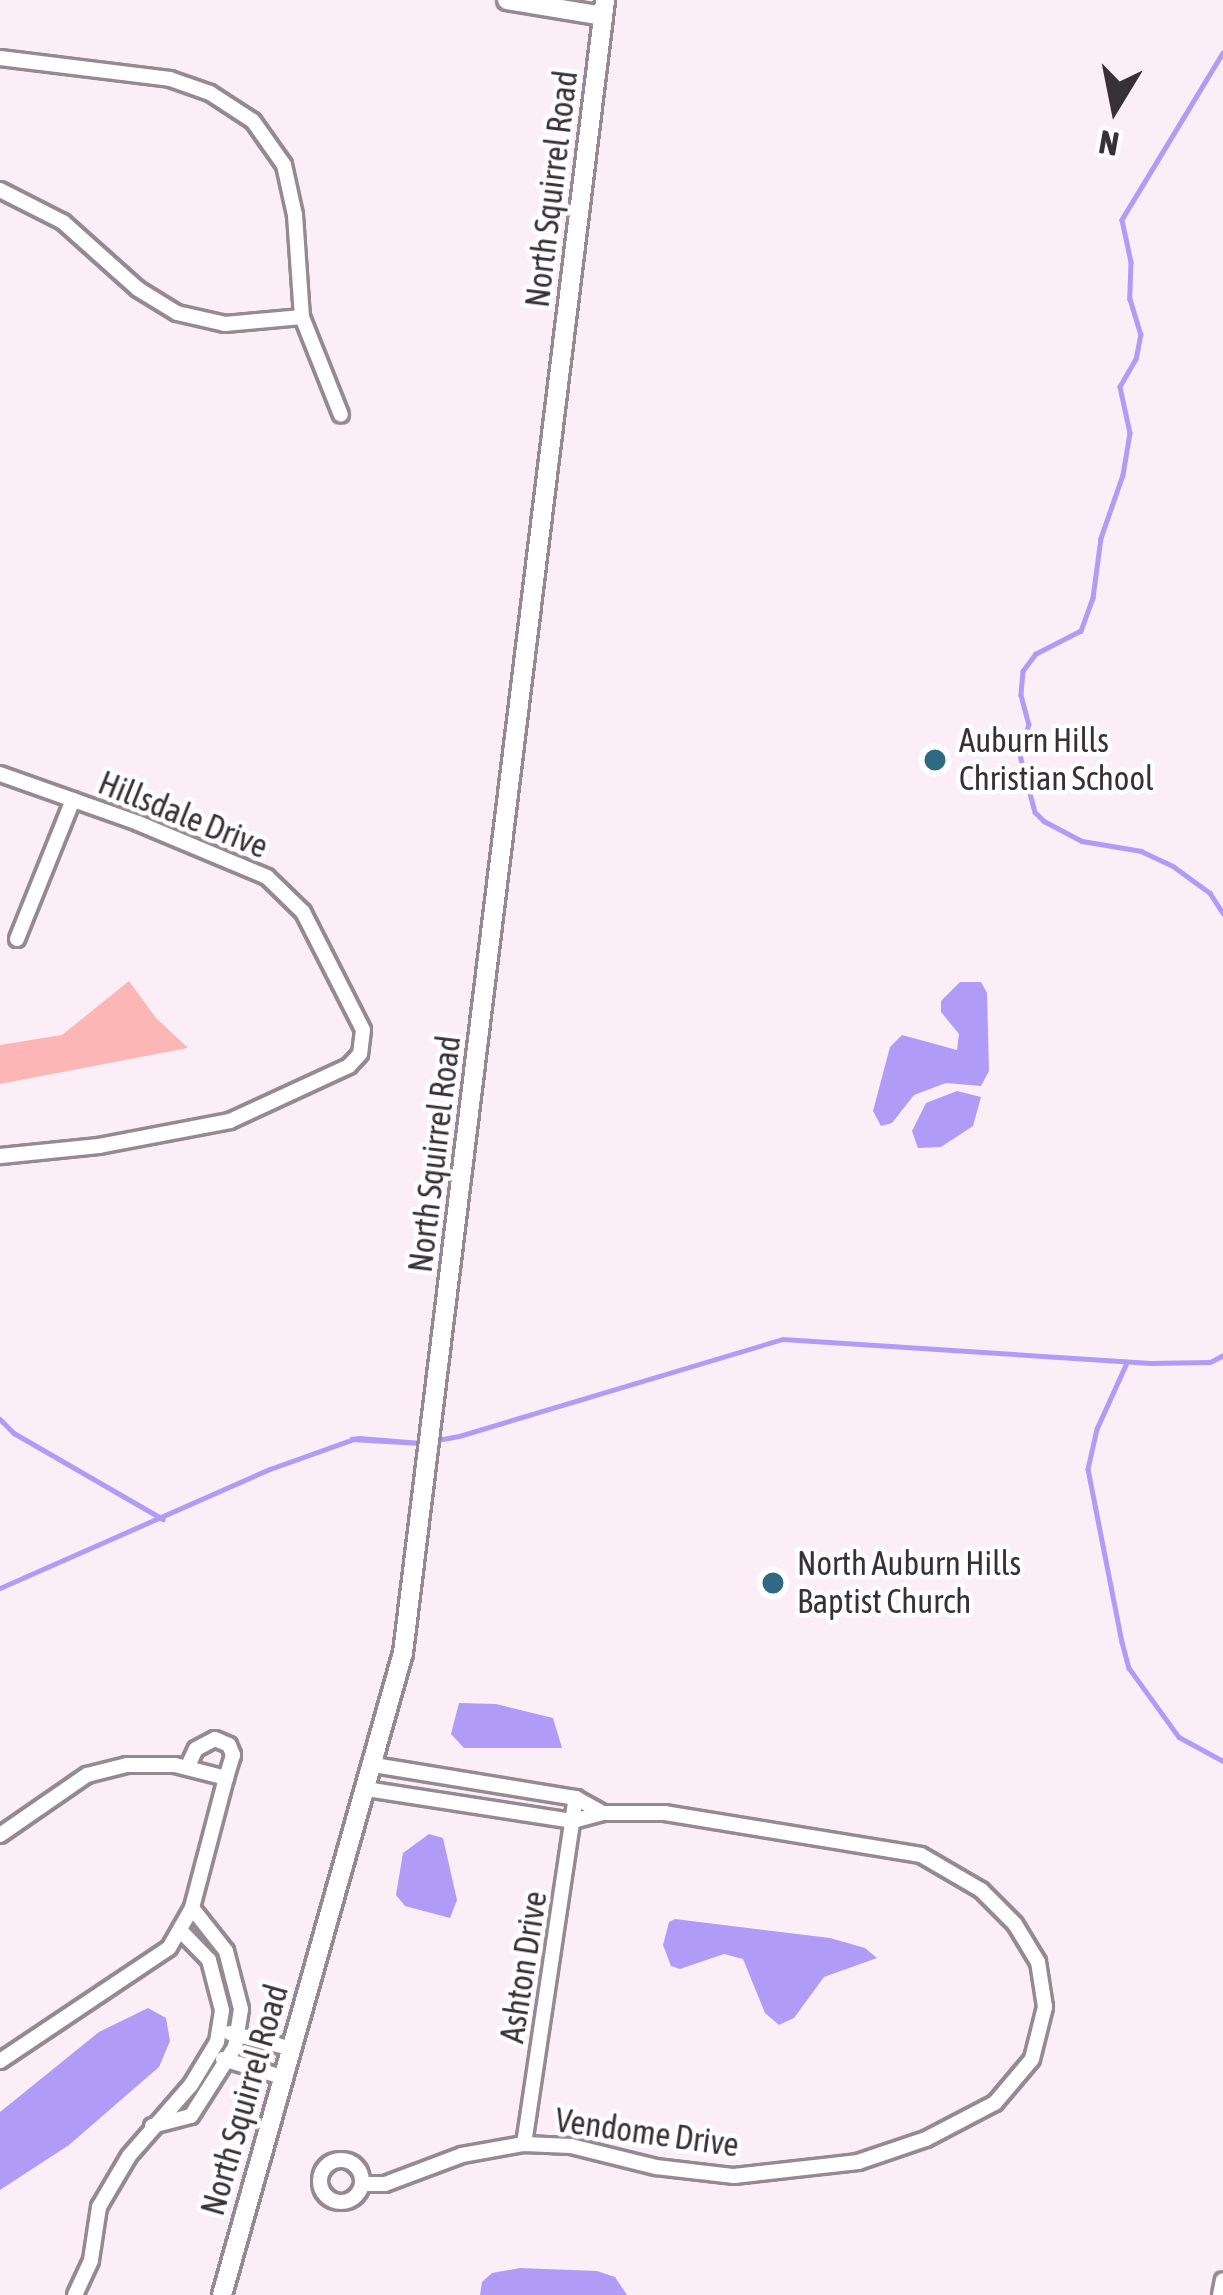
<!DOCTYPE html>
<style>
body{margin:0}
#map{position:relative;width:1223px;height:2295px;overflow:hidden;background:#fbeef7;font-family:"Asap Condensed",sans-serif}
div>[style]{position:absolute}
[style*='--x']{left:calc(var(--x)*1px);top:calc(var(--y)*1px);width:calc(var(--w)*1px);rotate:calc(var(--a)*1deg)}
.green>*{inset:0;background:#fcb6b6}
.water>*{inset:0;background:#b09bf6}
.stream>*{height:4.5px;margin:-2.25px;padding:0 2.25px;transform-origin:2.25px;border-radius:2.25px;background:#b09bf6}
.roads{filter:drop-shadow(3px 0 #958992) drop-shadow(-3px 0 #958992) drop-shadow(0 3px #958992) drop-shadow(0 -3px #958992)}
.minor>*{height:14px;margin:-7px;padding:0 7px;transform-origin:7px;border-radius:7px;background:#fff}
.minor>.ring{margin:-7px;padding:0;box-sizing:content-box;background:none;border:14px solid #fff;border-radius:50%}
.tertiary>*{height:18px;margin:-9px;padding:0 9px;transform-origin:9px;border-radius:9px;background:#fff}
.dots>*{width:33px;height:33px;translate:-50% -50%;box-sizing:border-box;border:6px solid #fff;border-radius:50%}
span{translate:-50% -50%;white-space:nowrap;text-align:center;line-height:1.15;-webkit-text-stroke:9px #fff;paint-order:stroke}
.street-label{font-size:33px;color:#373135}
.poi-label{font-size:33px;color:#373135}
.left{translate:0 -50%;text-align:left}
.north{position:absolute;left:1055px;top:48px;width:120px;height:120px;-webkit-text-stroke:9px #fff;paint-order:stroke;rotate:190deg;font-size:33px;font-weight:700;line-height:48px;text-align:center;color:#373135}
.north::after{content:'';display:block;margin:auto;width:42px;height:54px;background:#373135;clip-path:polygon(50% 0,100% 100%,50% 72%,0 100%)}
</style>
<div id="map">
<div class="green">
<div style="clip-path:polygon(129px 981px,156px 1018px,188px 1048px,0 1084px,0 1045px,62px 1035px)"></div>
</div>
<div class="water">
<div style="clip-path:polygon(960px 982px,981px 982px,987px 993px,989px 1071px,981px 1086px,946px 1083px,914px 1095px,892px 1123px,881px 1126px,873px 1111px,890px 1047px,902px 1035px,957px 1050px,959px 1034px,941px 1012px,941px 1001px)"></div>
<div style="clip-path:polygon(957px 1091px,981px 1097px,973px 1126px,941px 1147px,918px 1148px,912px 1131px,926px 1103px)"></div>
<div style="clip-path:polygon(783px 1337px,1151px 1361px,1210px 1360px,1223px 1353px,1223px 1359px,1211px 1365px,1151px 1366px,783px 1342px,460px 1439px,421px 1446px,351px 1442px,350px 1437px,360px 1436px,421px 1441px,459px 1434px)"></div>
<div style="clip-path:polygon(459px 1703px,496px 1704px,553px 1718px,562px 1748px,464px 1748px,451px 1734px)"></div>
<div style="clip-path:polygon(429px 1834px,443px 1838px,457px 1900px,450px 1918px,405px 1906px,396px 1895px,403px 1853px)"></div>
<div style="clip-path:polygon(675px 1919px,830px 1938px,865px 1948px,877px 1958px,824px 1977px,794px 2018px,779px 2025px,765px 2013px,743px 1959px,724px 1954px,680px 1969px,671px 1966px,663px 1945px,669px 1922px)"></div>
<div style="clip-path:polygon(148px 2008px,166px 2018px,170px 2041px,159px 2067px,69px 2145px,0 2190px,0 2112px,99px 2032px)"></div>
<div style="clip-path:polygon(520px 2268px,597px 2271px,615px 2277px,627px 2295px,480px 2295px,482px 2282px,492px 2273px)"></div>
</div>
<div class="stream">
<div style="--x:1223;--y:53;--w:195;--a:121.2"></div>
<div style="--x:1122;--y:220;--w:43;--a:77.9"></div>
<div style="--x:1131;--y:262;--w:37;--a:92"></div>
<div style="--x:1130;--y:299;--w:37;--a:73"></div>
<div style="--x:1141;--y:334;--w:25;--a:101"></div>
<div style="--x:1136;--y:359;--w:32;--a:120"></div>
<div style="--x:1120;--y:387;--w:47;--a:77.7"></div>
<div style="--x:1130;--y:433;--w:43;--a:99.5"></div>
<div style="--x:1123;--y:475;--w:67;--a:109.2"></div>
<div style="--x:1101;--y:538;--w:61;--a:97.6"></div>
<div style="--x:1093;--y:598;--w:35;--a:110"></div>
<div style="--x:1081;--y:631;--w:51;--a:152.9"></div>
<div style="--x:1036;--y:654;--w:21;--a:127"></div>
<div style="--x:1023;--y:671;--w:24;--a:95"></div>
<div style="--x:1021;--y:695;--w:30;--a:75"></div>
<div style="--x:1029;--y:724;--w:32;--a:106"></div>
<div style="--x:1020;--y:755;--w:59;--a:75.3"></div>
<div style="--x:1035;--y:812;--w:13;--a:45"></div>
<div style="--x:1044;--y:821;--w:43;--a:27.8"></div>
<div style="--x:1082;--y:841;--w:60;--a:9.6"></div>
<div style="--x:1141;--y:851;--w:35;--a:25"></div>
<div style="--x:1173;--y:866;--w:46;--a:36.1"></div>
<div style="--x:1210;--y:893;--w:24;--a:57"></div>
<div style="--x:1127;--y:1363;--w:72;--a:114.4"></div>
<div style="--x:1097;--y:1429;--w:41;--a:102.7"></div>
<div style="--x:1088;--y:1469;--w:176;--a:78.9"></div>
<div style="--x:1122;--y:1642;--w:27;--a:75"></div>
<div style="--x:1129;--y:1668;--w:85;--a:54.1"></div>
<div style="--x:1179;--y:1737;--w:50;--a:28.6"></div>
<div style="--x:0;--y:1419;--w:20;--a:45"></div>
<div style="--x:14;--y:1433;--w:172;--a:30"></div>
<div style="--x:0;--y:1588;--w:295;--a:-23.8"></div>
<div style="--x:270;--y:1469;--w:86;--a:-19.7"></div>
</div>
<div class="roads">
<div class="minor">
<div style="--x:0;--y:58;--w:171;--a:7"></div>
<div style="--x:170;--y:79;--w:42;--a:19.3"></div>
<div style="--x:210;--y:93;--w:51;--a:33.1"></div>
<div style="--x:253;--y:121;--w:54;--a:54.8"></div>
<div style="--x:284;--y:165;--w:51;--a:77.6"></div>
<div style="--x:295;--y:215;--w:102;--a:86.1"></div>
<div style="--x:302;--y:317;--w:105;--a:68.3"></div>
<div style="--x:0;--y:190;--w:71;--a:26.9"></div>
<div style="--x:63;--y:222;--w:101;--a:41.8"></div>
<div style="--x:138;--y:289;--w:46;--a:31.6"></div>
<div style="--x:177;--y:313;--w:49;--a:12.9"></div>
<div style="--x:225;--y:324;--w:77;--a:-5.2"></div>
<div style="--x:0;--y:774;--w:146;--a:19.5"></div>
<div style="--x:138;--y:823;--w:140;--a:22.7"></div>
<div style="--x:267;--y:877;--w:50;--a:44.2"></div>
<div style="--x:303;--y:912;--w:132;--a:63"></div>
<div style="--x:363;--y:1030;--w:24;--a:97"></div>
<div style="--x:360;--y:1054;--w:16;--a:133"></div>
<div style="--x:349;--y:1066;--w:131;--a:155.2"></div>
<div style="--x:230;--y:1121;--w:133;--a:169.2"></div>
<div style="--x:99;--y:1146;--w:100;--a:174.2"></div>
<div style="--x:17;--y:939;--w:150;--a:-68.1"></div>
<div style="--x:374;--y:1765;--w:205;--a:9.3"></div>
<div style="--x:576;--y:1798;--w:31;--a:29"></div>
<div style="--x:187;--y:1768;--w:21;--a:-65"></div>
<div style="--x:196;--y:1749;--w:21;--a:-28"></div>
<div style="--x:215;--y:1739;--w:15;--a:23"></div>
<div style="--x:229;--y:1745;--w:11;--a:68"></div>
<div style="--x:233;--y:1755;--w:24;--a:107"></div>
<div style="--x:0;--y:1835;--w:106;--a:-34.6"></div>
<div style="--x:87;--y:1775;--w:41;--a:-14"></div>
<div style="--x:127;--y:1765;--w:48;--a:0"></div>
<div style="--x:175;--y:1765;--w:53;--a:14.3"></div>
<div style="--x:226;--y:1778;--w:134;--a:104.7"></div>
<div style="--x:192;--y:1908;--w:46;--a:119.9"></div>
<div style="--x:169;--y:1948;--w:203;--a:146.2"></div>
<div style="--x:230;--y:2033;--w:61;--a:14.3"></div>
<div style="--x:223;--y:2059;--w:62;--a:17"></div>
<div style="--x:152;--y:2126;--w:40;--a:-14.4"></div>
<div style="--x:191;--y:2116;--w:82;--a:-57.5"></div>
<div style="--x:235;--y:2047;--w:38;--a:-81"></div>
<div style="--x:241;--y:2009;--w:60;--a:-104.5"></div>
<div style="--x:226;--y:1951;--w:55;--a:-128.3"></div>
<div style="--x:524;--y:2144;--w:350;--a:-81.5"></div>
<div class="ring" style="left:320px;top:2160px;width:28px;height:28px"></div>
<div style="--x:362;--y:2184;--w:23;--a:0"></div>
<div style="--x:385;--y:2184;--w:82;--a:-20.6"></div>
<div style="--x:462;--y:2155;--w:63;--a:-10.1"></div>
<div style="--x:524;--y:2144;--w:47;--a:2.4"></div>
<div style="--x:571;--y:2146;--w:88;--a:13.9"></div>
<div style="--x:656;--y:2167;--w:79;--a:6.6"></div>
<div style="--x:734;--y:2176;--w:125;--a:-6.4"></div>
<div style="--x:858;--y:2162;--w:72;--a:-18.7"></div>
<div style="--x:926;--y:2139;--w:78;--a:-27.6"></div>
<div style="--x:995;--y:2103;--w:57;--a:-49.9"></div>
<div style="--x:1032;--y:2059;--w:54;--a:-76"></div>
<div style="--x:1045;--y:2007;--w:46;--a:-98.8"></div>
<div style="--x:1038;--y:1962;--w:44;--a:-121.2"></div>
<div style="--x:1015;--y:1924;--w:48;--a:-135"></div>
<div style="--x:981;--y:1890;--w:69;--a:-149.7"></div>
<div style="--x:921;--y:1855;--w:259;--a:-170.7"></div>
<div style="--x:665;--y:1813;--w:62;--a:180"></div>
<div style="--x:603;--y:1813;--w:31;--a:165"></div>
<div style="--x:573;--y:1821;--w:208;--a:-171.2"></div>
<div style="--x:75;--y:2295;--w:38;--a:-65"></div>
<div style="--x:91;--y:2260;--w:54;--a:-81.4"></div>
<div style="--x:99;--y:2207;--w:59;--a:-59.5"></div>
<div style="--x:129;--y:2156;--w:94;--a:-48.9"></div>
<div style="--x:191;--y:2085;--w:50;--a:-58.8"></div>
<div style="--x:217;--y:2042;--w:32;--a:-81"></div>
<div style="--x:222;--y:2010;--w:52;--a:-104.6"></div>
<div style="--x:209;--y:1960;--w:42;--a:-134"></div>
<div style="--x:1220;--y:2295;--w:15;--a:-79"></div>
</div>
<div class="tertiary">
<div style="--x:507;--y:0;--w:97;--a:9.5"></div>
<div style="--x:222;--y:2295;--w:667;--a:-74.26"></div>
<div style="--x:403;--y:1653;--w:1665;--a:-83.03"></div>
</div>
</div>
<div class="dots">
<div style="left:935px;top:760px;background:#306983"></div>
<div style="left:773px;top:1583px;background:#306983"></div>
</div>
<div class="street-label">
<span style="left:552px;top:189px;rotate:-83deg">North Squirrel Road</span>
<span style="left:183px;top:815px;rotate:22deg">Hillsdale Drive</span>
<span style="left:435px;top:1154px;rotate:-83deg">North Squirrel Road</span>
<span style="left:524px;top:1967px;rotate:-81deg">Ashton Drive</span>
<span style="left:245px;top:2100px;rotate:-74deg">North Squirrel Road</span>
<span style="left:647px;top:2133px;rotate:8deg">Vendome Drive</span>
</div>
<div class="poi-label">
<span class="left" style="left:959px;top:760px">Auburn Hills<br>Christian School</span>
<span class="left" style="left:797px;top:1583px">North Auburn Hills<br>Baptist Church</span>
</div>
<div class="north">N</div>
</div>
